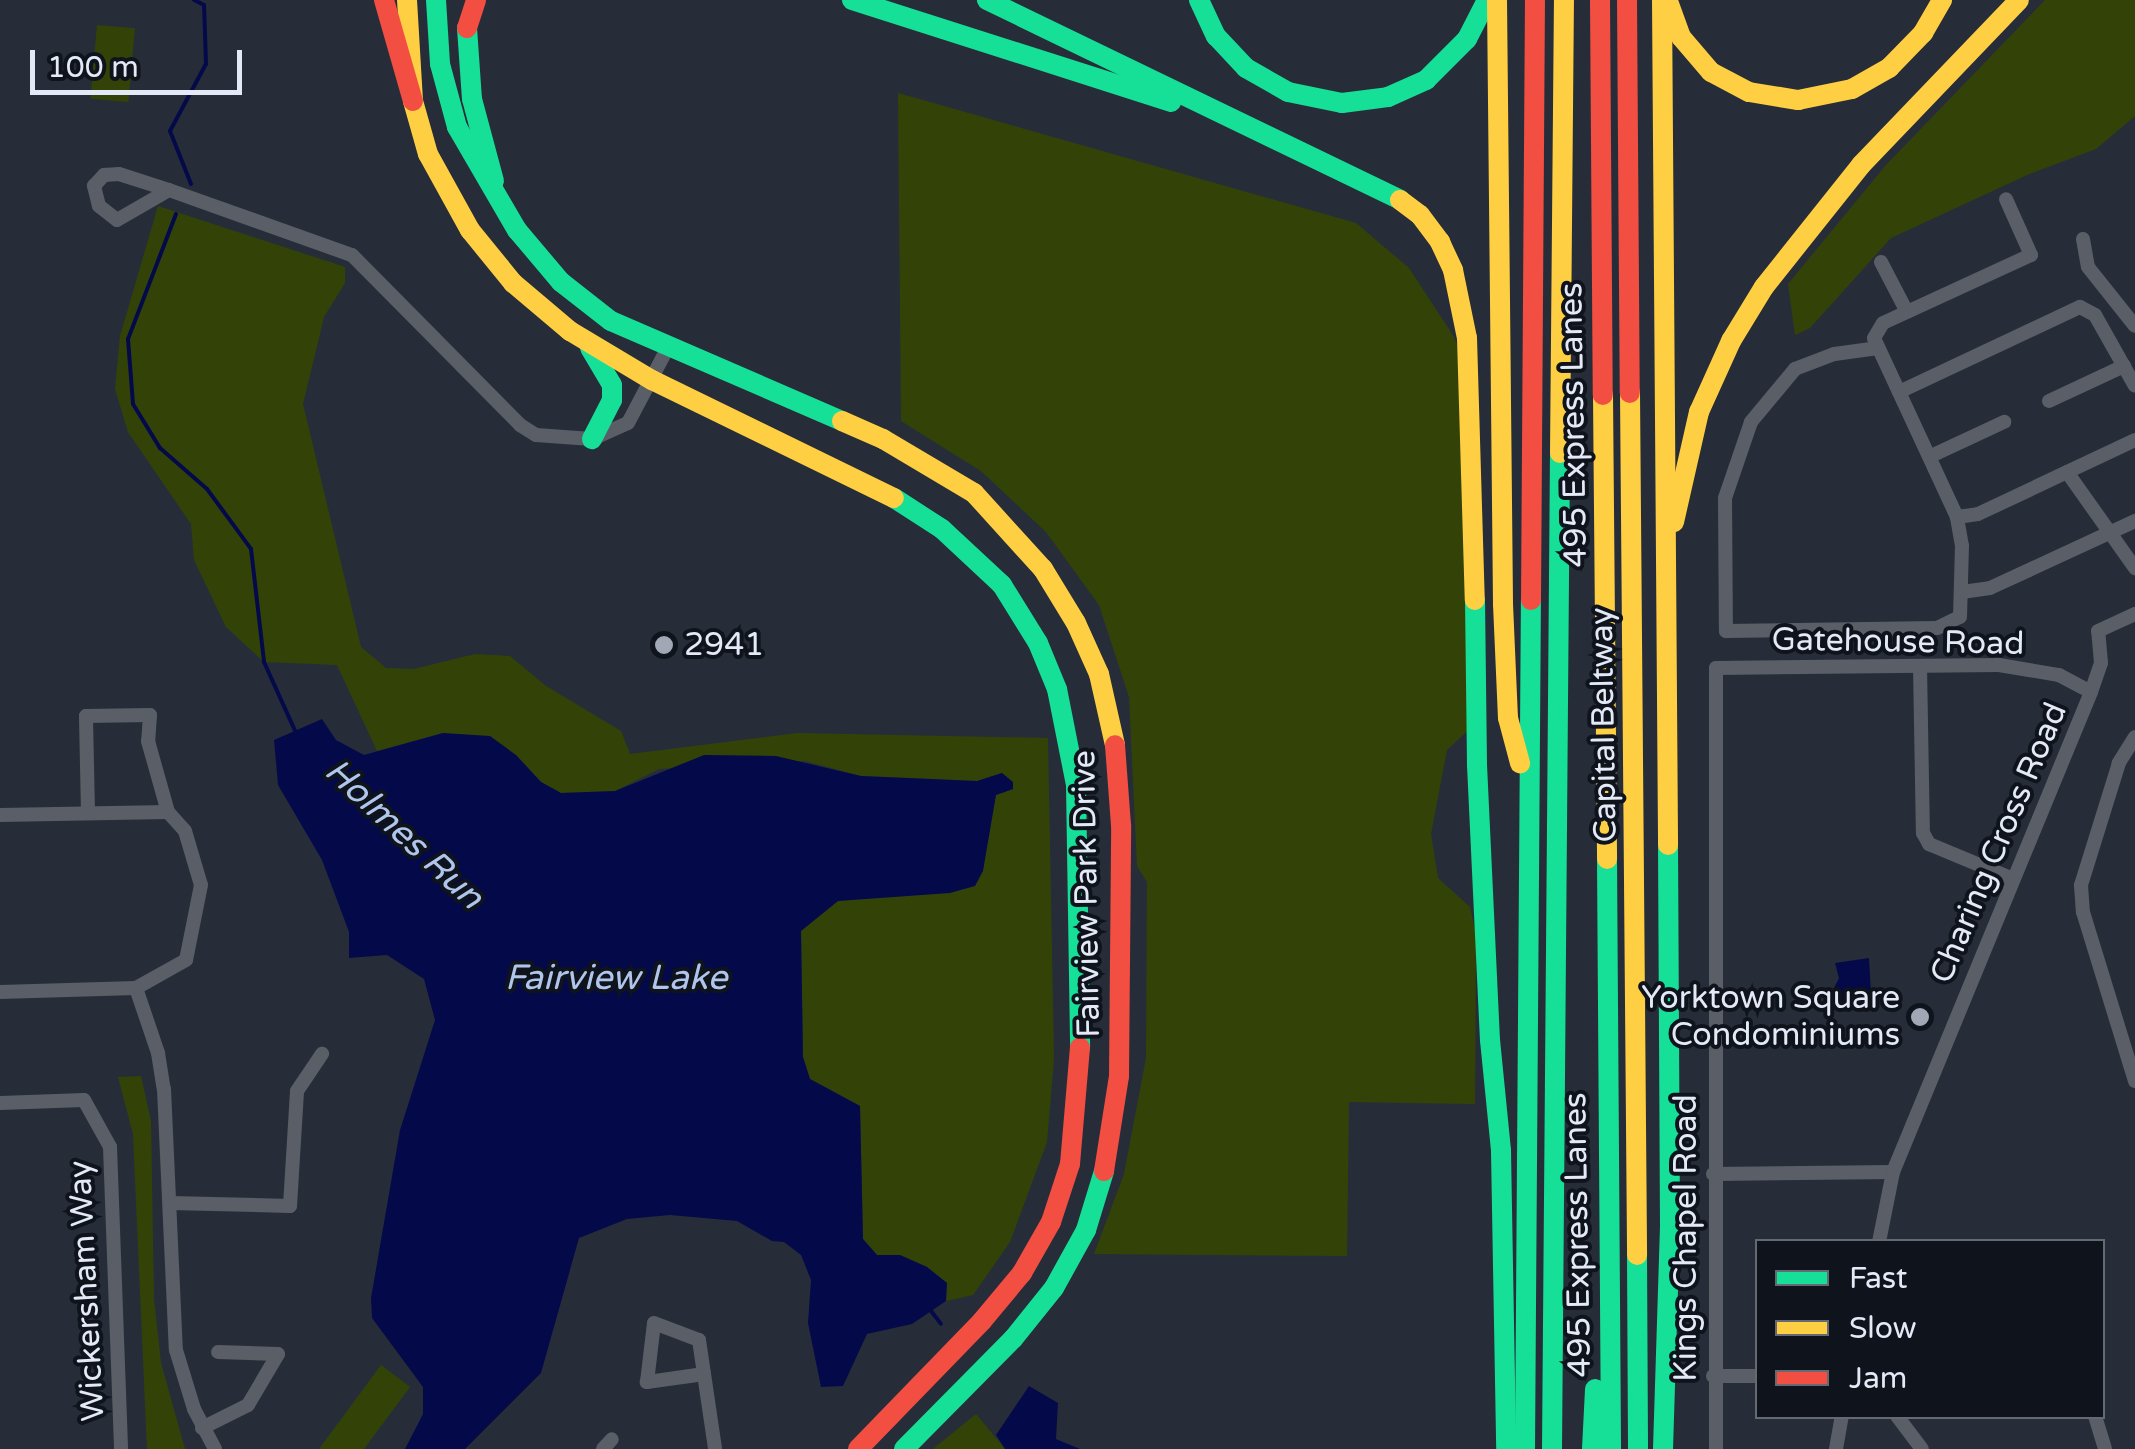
<!DOCTYPE html>
<style>
body{margin:0}
#map{position:relative;width:2135px;height:1449px;overflow:hidden;background:#272d38;font-family:"Varela Round",sans-serif}
div>[style]{position:absolute}
[style*='--x']{left:calc(var(--x)*1px);top:calc(var(--y)*1px);width:calc(var(--w)*1px);rotate:calc(var(--a)*1deg)}
.green>*{inset:0;background:#334308;transform-origin:0 0}
.water>*{inset:0;background:#040a49}
.stream>*{height:4px;margin:-2px;padding:0 2px;transform-origin:2px;border-radius:2px;background:#040a49}
.street>*{height:14px;margin:-7px;padding:0 7px;transform-origin:7px;border-radius:7px;background:#5a5e67}
.fast>*{height:20px;margin:-10px;padding:0 10px;transform-origin:10px;border-radius:10px;background:#16e098}
.slow>*{height:20px;margin:-10px;padding:0 10px;transform-origin:10px;border-radius:10px;background:#ffcf43}
.jam>*{height:20px;margin:-10px;padding:0 10px;transform-origin:10px;border-radius:10px;background:#f24e42}
.dots>*{width:28px;height:28px;translate:-50% -50%;box-sizing:border-box;border:5px solid #0f131c;border-radius:50%}
span{translate:-50% -50%;white-space:nowrap;text-align:center;line-height:1.15;-webkit-text-stroke:8px #0f131c;paint-order:stroke}
.street-label{font-size:32px;color:#e3e9f6}
.poi-label{font-size:32px;color:#e3e9f6}
.left{translate:0 -50%;text-align:left}
.right{translate:-100% -50%;text-align:right}
.water-label{font-size:35px;color:#b0c5ec;font-style:italic}
.legend{position:absolute;left:1755px;top:1239px;width:350px;height:180px;box-sizing:border-box;background:#0f131c;border:2px solid #646973;margin:0;padding:12px 18px;list-style:none;font-size:30px;color:#e3e9f6}
.legend li{display:flex;align-items:center;gap:20px;height:50px}
.legend b{width:50px;border:2px solid #646973}
.scale{position:absolute;left:30px;top:50px;width:212px;height:45px;box-sizing:border-box;border:5px solid #e3e9f6;border-top:0;padding-left:12px;font-size:30px;line-height:35px;white-space:nowrap;color:#e3e9f6;-webkit-text-stroke:8px #0f131c;paint-order:stroke}
</style>
<div id="map">
<div class="green">
<div style="clip-path:polygon(2045px 0,2135px 0,2135px 116px,2096px 149px,2027px 175px,1891px 238px,1810px 328px,1795px 335px,1788px 284px,1886px 165px)"></div>
<div style="left:97px;top:25px;width:38px;height:74px;rotate:5deg"></div>
<div style="clip-path:polygon(898px 93px,1356px 223px,1409px 268px,1454px 337px,1461px 354px,1474px 725px,1447px 750px,1431px 834px,1438px 878px,1470px 907px,1476px 934px,1475px 1104px,1349px 1102px,1347px 1256px,1094px 1254px,1124px 1174px,1146px 1058px,1147px 882px,1137px 866px,1129px 697px,1099px 605px,1046px 532px,981px 471px,901px 421px)"></div>
<div style="clip-path:polygon(158px 206px,345px 267px,345px 283px,324px 317px,303px 404px,361px 647px,386px 668px,414px 669px,475px 654px,510px 656px,546px 686px,621px 731px,630px 754px,797px 733px,1048px 738px,1054px 1059px,1047px 1142px,1010px 1242px,973px 1295px,946px 1301px,947px 1283px,927px 1267px,900px 1255px,877px 1255px,863px 1239px,860px 1106px,810px 1079px,803px 1057px,801px 931px,838px 901px,863px 897px,988px 830px,996px 795px,1013px 789px,1002px 773px,977px 781px,861px 776px,805px 761px,659px 769px,615px 791px,561px 793px,541px 782px,516px 755px,443px 733px,377px 751px,337px 665px,264px 662px,226px 627px,194px 560px,191px 524px,128px 432px,115px 389px,120px 336px)"></div>
<div style="clip-path:polygon(141px 1076px,151px 1121px,154px 1299px,161px 1363px,185px 1449px,147px 1449px,133px 1134px,118px 1077px)"></div>
<div style="clip-path:polygon(381px 1365px,410px 1387px,364px 1449px,319px 1449px)"></div>
<div style="clip-path:polygon(976px 1414px,1005px 1449px,933px 1449px)"></div>
</div>
<div class="water">
<div style="clip-path:polygon(322px 719px,336px 740px,364px 755px,443px 733px,490px 736px,516px 755px,541px 782px,561px 793px,615px 791px,704px 755px,776px 756px,861px 776px,977px 781px,1002px 773px,1013px 782px,1013px 789px,996px 795px,983px 871px,975px 886px,950px 893px,838px 901px,801px 931px,803px 1057px,810px 1079px,860px 1106px,863px 1239px,877px 1255px,900px 1255px,927px 1267px,947px 1283px,946px 1301px,912px 1324px,867px 1334px,843px 1386px,821px 1387px,808px 1323px,811px 1280px,801px 1255px,784px 1242px,772px 1241px,737px 1221px,670px 1215px,627px 1219px,579px 1238px,541px 1373px,465px 1449px,405px 1449px,423px 1414px,423px 1387px,372px 1318px,371px 1298px,400px 1130px,435px 1020px,424px 979px,387px 955px,349px 958px,349px 932px,322px 860px,278px 785px,274px 740px)"></div>
<div style="clip-path:polygon(1869px 958px,1871px 993px,1854px 992px,1842px 1002px,1832px 992px,1839px 978px,1835px 963px)"></div>
<div style="clip-path:polygon(1029px 1386px,1058px 1403px,1056px 1439px,1080px 1449px,1005px 1449px,996px 1435px)"></div>
</div>
<div class="stream">
<div style="--x:191;--y:184;--w:57;--a:-111.6"></div>
<div style="--x:170;--y:131;--w:76;--a:-61.8"></div>
<div style="--x:206;--y:64;--w:59;--a:-91.9"></div>
<div style="--x:204;--y:5;--w:11;--a:-153"></div>
<div style="--x:176;--y:214;--w:134;--a:111"></div>
<div style="--x:128;--y:339;--w:65;--a:85.6"></div>
<div style="--x:133;--y:404;--w:52;--a:58.5"></div>
<div style="--x:160;--y:448;--w:62;--a:41.1"></div>
<div style="--x:207;--y:489;--w:74;--a:53.7"></div>
<div style="--x:251;--y:549;--w:114;--a:83.4"></div>
<div style="--x:264;--y:662;--w:78;--a:65.7"></div>
<div style="--x:931;--y:1311;--w:16;--a:52"></div>
</div>
<div class="street">
<div style="--x:169;--y:190;--w:60;--a:150"></div>
<div style="--x:117;--y:220;--w:23;--a:-142"></div>
<div style="--x:99;--y:206;--w:21;--a:-104"></div>
<div style="--x:94;--y:186;--w:15;--a:-48"></div>
<div style="--x:104;--y:175;--w:15;--a:-4"></div>
<div style="--x:119;--y:174;--w:52;--a:17.7"></div>
<div style="--x:169;--y:190;--w:194;--a:19.6"></div>
<div style="--x:352;--y:255;--w:239;--a:45.3"></div>
<div style="--x:520;--y:425;--w:19;--a:32"></div>
<div style="--x:536;--y:435;--w:56;--a:4.1"></div>
<div style="--x:592;--y:439;--w:39;--a:-24"></div>
<div style="--x:628;--y:423;--w:86;--a:-62.2"></div>
<div style="--x:2083;--y:239;--w:28;--a:80"></div>
<div style="--x:2088;--y:267;--w:75;--a:51.5"></div>
<div style="--x:1881;--y:262;--w:56;--a:62.5"></div>
<div style="--x:1878;--y:348;--w:44;--a:172.2"></div>
<div style="--x:1834;--y:354;--w:42;--a:159"></div>
<div style="--x:1795;--y:369;--w:69;--a:129.7"></div>
<div style="--x:1751;--y:422;--w:80;--a:108.9"></div>
<div style="--x:1725;--y:498;--w:133;--a:89.6"></div>
<div style="--x:1726;--y:631;--w:211;--a:-0.8"></div>
<div style="--x:1937;--y:628;--w:25;--a:-26"></div>
<div style="--x:1960;--y:617;--w:71;--a:-88.4"></div>
<div style="--x:1962;--y:546;--w:29;--a:-100"></div>
<div style="--x:1957;--y:517;--w:197;--a:-114.9"></div>
<div style="--x:1874;--y:338;--w:17;--a:-59"></div>
<div style="--x:1883;--y:323;--w:163;--a:-24.7"></div>
<div style="--x:2031;--y:255;--w:61;--a:-114.1"></div>
<div style="--x:1899;--y:392;--w:200;--a:-25.2"></div>
<div style="--x:2080;--y:307;--w:17;--a:28"></div>
<div style="--x:2095;--y:315;--w:81;--a:60.6"></div>
<div style="--x:2049;--y:401;--w:83;--a:-25"></div>
<div style="--x:1931;--y:456;--w:81;--a:-25"></div>
<div style="--x:2067;--y:472;--w:118;--a:54.7"></div>
<div style="--x:1957;--y:517;--w:21;--a:-8"></div>
<div style="--x:1978;--y:514;--w:174;--a:-25.2"></div>
<div style="--x:1962;--y:592;--w:28;--a:-8"></div>
<div style="--x:1990;--y:588;--w:160;--a:-24.8"></div>
<div style="--x:1920;--y:666;--w:167;--a:89"></div>
<div style="--x:1923;--y:833;--w:13;--a:61"></div>
<div style="--x:1929;--y:844;--w:91;--a:22.6"></div>
<div style="--x:2135;--y:737;--w:31;--a:122"></div>
<div style="--x:2119;--y:763;--w:128;--a:107.3"></div>
<div style="--x:2081;--y:885;--w:27;--a:86"></div>
<div style="--x:2083;--y:912;--w:177;--a:72.9"></div>
<div style="--x:88;--y:813;--w:97;--a:-91.2"></div>
<div style="--x:86;--y:716;--w:64;--a:-0.9"></div>
<div style="--x:150;--y:715;--w:26;--a:94"></div>
<div style="--x:148;--y:741;--w:74;--a:74.3"></div>
<div style="--x:168;--y:812;--w:25;--a:48"></div>
<div style="--x:185;--y:831;--w:56;--a:73.5"></div>
<div style="--x:201;--y:885;--w:76;--a:101.3"></div>
<div style="--x:186;--y:960;--w:57;--a:150.8"></div>
<div style="--x:0;--y:815;--w:168;--a:-1"></div>
<div style="--x:0;--y:992;--w:136;--a:-1.7"></div>
<div style="--x:136;--y:988;--w:69;--a:71.3"></div>
<div style="--x:158;--y:1053;--w:36;--a:81"></div>
<div style="--x:164;--y:1089;--w:261;--a:87.4"></div>
<div style="--x:176;--y:1350;--w:62;--a:73"></div>
<div style="--x:194;--y:1409;--w:45;--a:62.3"></div>
<div style="--x:0;--y:1103;--w:84;--a:-2"></div>
<div style="--x:84;--y:1100;--w:54;--a:61"></div>
<div style="--x:110;--y:1147;--w:302;--a:87.9"></div>
<div style="--x:1713;--y:1174;--w:180;--a:-0.6"></div>
<div style="--x:170;--y:1203;--w:120;--a:1.4"></div>
<div style="--x:290;--y:1206;--w:115;--a:-86.5"></div>
<div style="--x:297;--y:1091;--w:45;--a:-56"></div>
<div style="--x:1879;--y:1242;--w:71;--a:-78.7"></div>
<div style="--x:1893;--y:1172;--w:519;--a:-67.58"></div>
<div style="--x:2091;--y:692;--w:31;--a:-71"></div>
<div style="--x:2101;--y:663;--w:32;--a:-95"></div>
<div style="--x:2098;--y:631;--w:41;--a:-24.7"></div>
<div style="--x:704;--y:1374;--w:58;--a:172"></div>
<div style="--x:647;--y:1382;--w:59;--a:-83.2"></div>
<div style="--x:654;--y:1323;--w:48;--a:20.7"></div>
<div style="--x:699;--y:1340;--w:110;--a:81.6"></div>
<div style="--x:1713;--y:1376;--w:45;--a:0"></div>
<div style="--x:1897;--y:1416;--w:41;--a:52.9"></div>
<div style="--x:2095;--y:1416;--w:34;--a:73"></div>
<div style="--x:202;--y:1428;--w:51;--a:-26.6"></div>
<div style="--x:248;--y:1405;--w:59;--a:-59.5"></div>
<div style="--x:278;--y:1354;--w:60;--a:-178.1"></div>
<div style="--x:603;--y:1449;--w:13;--a:-48"></div>
<div style="--x:1716;--y:1449;--w:781;--a:-90"></div>
<div style="--x:1716;--y:668;--w:283;--a:-0.6"></div>
<div style="--x:1999;--y:665;--w:61;--a:9.5"></div>
<div style="--x:2059;--y:675;--w:36;--a:28"></div>
<div style="--x:1836;--y:1449;--w:34;--a:-80"></div>
</div>
<div class="fast">
<div style="--x:436;--y:0;--w:64;--a:86.4"></div>
<div style="--x:440;--y:64;--w:65;--a:74.9"></div>
<div style="--x:457;--y:127;--w:119;--a:59.8"></div>
<div style="--x:517;--y:230;--w:68;--a:49.8"></div>
<div style="--x:561;--y:282;--w:63;--a:38"></div>
<div style="--x:611;--y:321;--w:252;--a:23.4"></div>
<div style="--x:852;--y:0;--w:335;--a:17.7"></div>
<div style="--x:987;--y:0;--w:459;--a:25.8"></div>
<div style="--x:1199;--y:0;--w:40;--a:65"></div>
<div style="--x:1216;--y:36;--w:44;--a:46.8"></div>
<div style="--x:1246;--y:68;--w:48;--a:29.7"></div>
<div style="--x:1288;--y:92;--w:55;--a:11.5"></div>
<div style="--x:1342;--y:103;--w:46;--a:-7.4"></div>
<div style="--x:1388;--y:97;--w:42;--a:-24.1"></div>
<div style="--x:1426;--y:80;--w:58;--a:-45"></div>
<div style="--x:1467;--y:39;--w:44;--a:-62.9"></div>
<div style="--x:467;--y:28;--w:71;--a:86"></div>
<div style="--x:472;--y:99;--w:85;--a:75"></div>
<div style="--x:590;--y:348;--w:43;--a:59.3"></div>
<div style="--x:612;--y:385;--w:15;--a:90"></div>
<div style="--x:612;--y:400;--w:44;--a:117.1"></div>
<div style="--x:894;--y:498;--w:57;--a:32.9"></div>
<div style="--x:942;--y:529;--w:82;--a:43"></div>
<div style="--x:1002;--y:585;--w:68;--a:58.2"></div>
<div style="--x:1038;--y:643;--w:50;--a:67.6"></div>
<div style="--x:1057;--y:689;--w:98;--a:78.8"></div>
<div style="--x:1076;--y:785;--w:262;--a:89.1"></div>
<div style="--x:1475;--y:600;--w:165;--a:89.3"></div>
<div style="--x:1477;--y:765;--w:275;--a:87.3"></div>
<div style="--x:1490;--y:1040;--w:112;--a:84.3"></div>
<div style="--x:1501;--y:1151;--w:298;--a:89"></div>
<div style="--x:1607;--y:859;--w:590;--a:89.61"></div>
<div style="--x:1637;--y:1255;--w:194;--a:89.7"></div>
<div style="--x:904;--y:1449;--w:155;--a:-45.3"></div>
<div style="--x:1013;--y:1339;--w:65;--a:-51.2"></div>
<div style="--x:1054;--y:1288;--w:66;--a:-61.1"></div>
<div style="--x:1086;--y:1230;--w:62;--a:-73"></div>
<div style="--x:1525;--y:1449;--w:849;--a:-89.6"></div>
<div style="--x:1552;--y:1449;--w:996;--a:-89.54"></div>
<div style="--x:1592;--y:1449;--w:60;--a:-87.1"></div>
<div style="--x:1663;--y:1449;--w:225;--a:-88.2"></div>
<div style="--x:1670;--y:1224;--w:379;--a:-90.3"></div>
</div>
<div class="slow">
<div style="--x:407;--y:0;--w:101;--a:86.6"></div>
<div style="--x:413;--y:101;--w:55;--a:74.2"></div>
<div style="--x:428;--y:154;--w:87;--a:61.1"></div>
<div style="--x:470;--y:230;--w:68;--a:50.9"></div>
<div style="--x:513;--y:283;--w:75;--a:40.1"></div>
<div style="--x:570;--y:331;--w:96;--a:30.9"></div>
<div style="--x:652;--y:380;--w:269;--a:26"></div>
<div style="--x:1497;--y:0;--w:604;--a:89.43"></div>
<div style="--x:1503;--y:604;--w:114;--a:87.5"></div>
<div style="--x:1508;--y:718;--w:47;--a:75.1"></div>
<div style="--x:1662;--y:0;--w:845;--a:89.59"></div>
<div style="--x:1669;--y:4;--w:35;--a:70"></div>
<div style="--x:1681;--y:37;--w:46;--a:49.4"></div>
<div style="--x:1711;--y:72;--w:43;--a:27.8"></div>
<div style="--x:1749;--y:92;--w:50;--a:9.3"></div>
<div style="--x:1798;--y:100;--w:55;--a:-11.5"></div>
<div style="--x:1852;--y:89;--w:43;--a:-29.6"></div>
<div style="--x:1889;--y:68;--w:49;--a:-45.8"></div>
<div style="--x:1923;--y:33;--w:38;--a:-60"></div>
<div style="--x:1400;--y:200;--w:25;--a:37"></div>
<div style="--x:1420;--y:215;--w:34;--a:53"></div>
<div style="--x:1440;--y:242;--w:31;--a:65"></div>
<div style="--x:1453;--y:270;--w:69;--a:78.4"></div>
<div style="--x:1467;--y:338;--w:262;--a:88.3"></div>
<div style="--x:1630;--y:393;--w:862;--a:89.53"></div>
<div style="--x:1603;--y:395;--w:464;--a:89.5"></div>
<div style="--x:842;--y:421;--w:45;--a:23.7"></div>
<div style="--x:883;--y:439;--w:106;--a:30.7"></div>
<div style="--x:974;--y:493;--w:103;--a:47.8"></div>
<div style="--x:1043;--y:569;--w:63;--a:58.6"></div>
<div style="--x:1076;--y:623;--w:56;--a:65.7"></div>
<div style="--x:1099;--y:674;--w:73;--a:77.3"></div>
<div style="--x:1560;--y:453;--w:453;--a:-89.5"></div>
<div style="--x:1674;--y:522;--w:113;--a:-77.2"></div>
<div style="--x:1699;--y:412;--w:78;--a:-65.7"></div>
<div style="--x:1731;--y:341;--w:63;--a:-58.6"></div>
<div style="--x:1764;--y:287;--w:156;--a:-51.5"></div>
<div style="--x:1861;--y:165;--w:228;--a:-46.2"></div>
</div>
<div class="jam">
<div style="--x:384;--y:0;--w:105;--a:74"></div>
<div style="--x:1600;--y:0;--w:395;--a:89.6"></div>
<div style="--x:1627;--y:0;--w:393;--a:89.6"></div>
<div style="--x:467;--y:28;--w:29;--a:-72"></div>
<div style="--x:1531;--y:600;--w:600;--a:-89.62"></div>
<div style="--x:1104;--y:1171;--w:96;--a:-81"></div>
<div style="--x:1119;--y:1076;--w:251;--a:-89.5"></div>
<div style="--x:1121;--y:825;--w:80;--a:-94.3"></div>
<div style="--x:858;--y:1449;--w:178;--a:-45.9"></div>
<div style="--x:982;--y:1321;--w:62;--a:-50.2"></div>
<div style="--x:1022;--y:1273;--w:59;--a:-60.4"></div>
<div style="--x:1051;--y:1222;--w:61;--a:-71.9"></div>
<div style="--x:1070;--y:1164;--w:117;--a:-85.1"></div>
</div>
<div class="dots">
<div style="left:664px;top:645px;background:#a1a7b4"></div>
<div style="left:1920px;top:1017px;background:#a1a7b4"></div>
</div>
<div class="street-label">
<span style="left:1574px;top:425px;rotate:-91deg">495 Express Lanes</span>
<span style="left:1898px;top:642px;rotate:1deg">Gatehouse Road</span>
<span style="left:1604px;top:725px;rotate:-91deg">Capital Beltway</span>
<span style="left:1999px;top:843px;rotate:-67deg">Charing Cross Road</span>
<span style="left:1087px;top:894px;rotate:-91deg">Fairview Park Drive</span>
<span style="left:1578px;top:1235px;rotate:-91deg">495 Express Lanes</span>
<span style="left:1686px;top:1238px;rotate:-90deg">Kings Chapel Road</span>
<span style="left:87px;top:1291px;rotate:-93deg">Wickersham Way</span>
</div>
<div class="poi-label">
<span class="left" style="left:684px;top:645px">2941</span>
<span class="right" style="left:1900px;top:1017px">Yorktown Square<br>Condominiums</span>
</div>
<div class="water-label">
<span style="left:404px;top:834px;rotate:43deg">Holmes Run</span>
<span style="left:616px;top:978px">Fairview Lake</span>
</div>
<ul class="legend">
<li><b style="height:12px;background:#16e098"></b>Fast</li>
<li><b style="height:12px;background:#ffcf43"></b>Slow</li>
<li><b style="height:12px;background:#f24e42"></b>Jam</li>
</ul>
<div class="scale">100 m</div>
</div>
